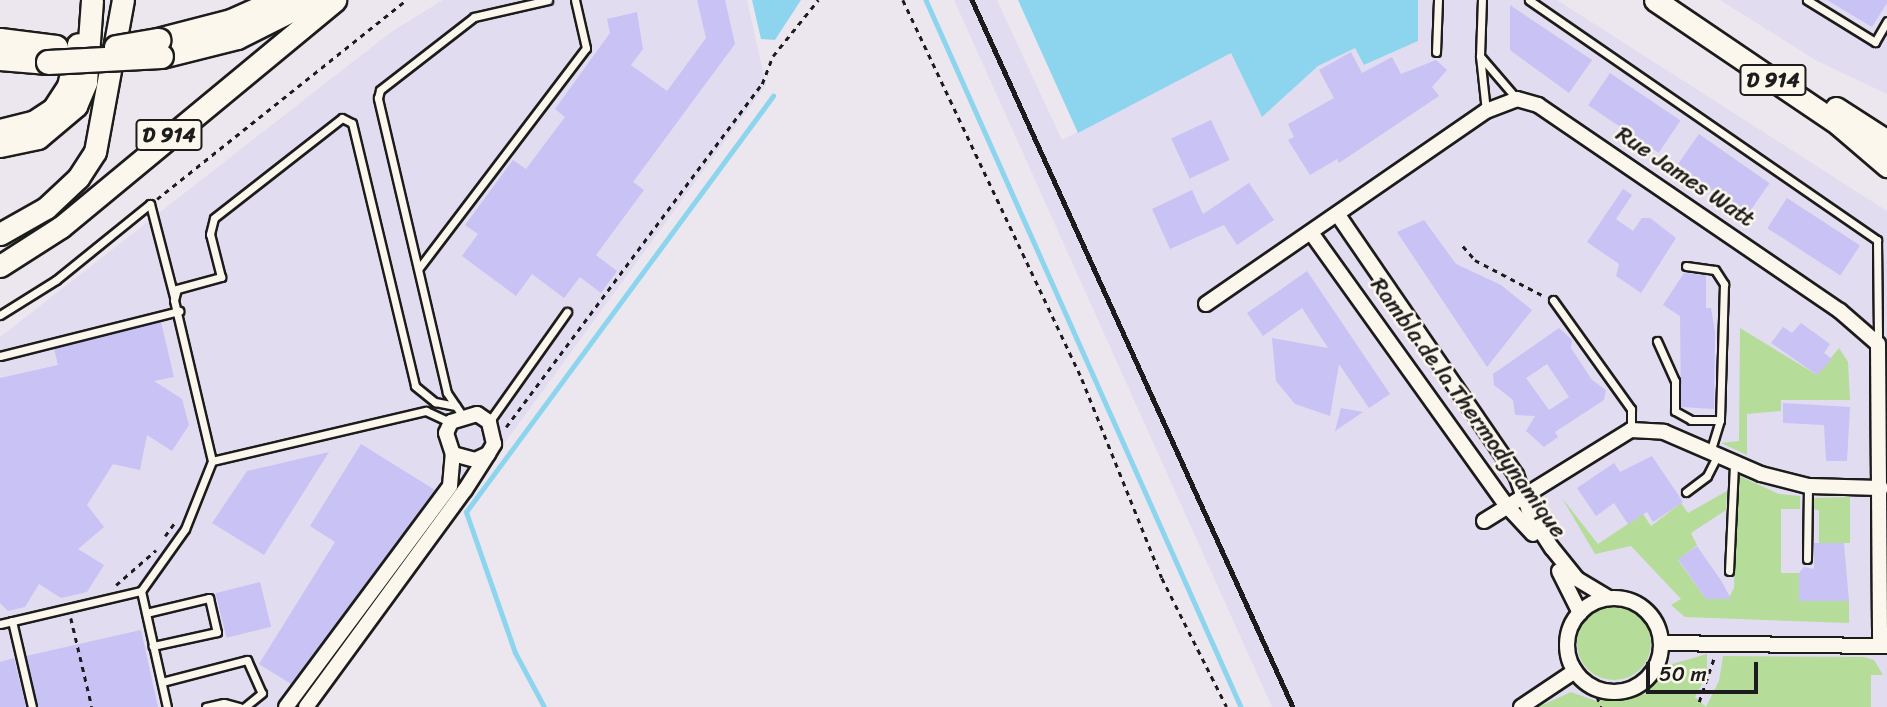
<!DOCTYPE html>
<style>
body{margin:0}
#map{position:relative;width:1887px;height:707px;overflow:hidden;background:#ece7ee;font-family:Sriracha,sans-serif}
div>[style]{position:absolute}
[style*='--x']{left:calc(var(--x)*1px);top:calc(var(--y)*1px);width:calc(var(--w)*1px);rotate:calc(var(--a)*1deg)}
.built>*{inset:0;background:#e2dcf0}
.green>*{inset:0;background:#b5dc98}
.round{border-radius:50%}
.water>*{inset:0;background:#8dd5ef}
.stream>*{height:4.5px;margin:-2.25px;padding:0 2.25px;transform-origin:2.25px;border-radius:2.25px;background:#8dd5ef}
.building>*{inset:0;background:#c9c2f4;transform-origin:0 0}
.path>*{height:2.5px;margin-top:-1.25px;transform-origin:0;background:repeating-linear-gradient(90deg,#1c1c1c 0 5px,transparent 0 10px)}
.roads{filter:drop-shadow(2px 0 #1c1c1c) drop-shadow(-2px 0 #1c1c1c) drop-shadow(0 2px #1c1c1c) drop-shadow(0 -2px #1c1c1c)}
.service>*{height:7px;margin:-3.5px;padding:0 3.5px;transform-origin:3.5px;border-radius:3.5px;background:#fbf7ec}
.minor>*{height:14px;margin:-7px;padding:0 7px;transform-origin:7px;border-radius:7px;background:#fbf7ec}
.minor>.ring{margin:-7px;padding:0;box-sizing:content-box;background:none;border:14px solid #fbf7ec;border-radius:50%}
.primary>*{height:21px;margin:-10.5px;padding:0 10.5px;transform-origin:10.5px;border-radius:10.5px;background:#fbf7ec}
.trunk>*{height:23px;margin:-11.5px;padding:0 11.5px;transform-origin:11.5px;border-radius:11.5px;background:#fbf7ec}
.rail>*{height:4.5px;margin:-2.25px;padding:0 2.25px;transform-origin:2.25px;border-radius:2.25px;background:#1c1c1c}
.bridges{filter:drop-shadow(2px 0 #1c1c1c) drop-shadow(-2px 0 #1c1c1c) drop-shadow(0 2px #1c1c1c) drop-shadow(0 -2px #1c1c1c)}
.trunk-bridge>*{height:23px;margin:-11.5px;padding:0 11.5px;transform-origin:11.5px;border-radius:11.5px;background:#fbf7ec}
span{translate:-50% -50%;white-space:nowrap;text-align:center;line-height:1.15;-webkit-text-stroke:5px #fbf7ec;paint-order:stroke}
.shield-label span{padding:2px 5px;background:#fbf7ec;border:2px solid;border-radius:5px;-webkit-text-stroke-width:0}
.shield-label{font-size:21px;color:#1c1c1c;font-weight:700}
.street-label{font-size:23px;color:#1c1c1c}
.scale{position:absolute;left:1646px;top:662px;width:112px;height:32px;box-sizing:border-box;border:4px solid #1c1c1c;border-top:0;padding-left:9px;font-size:21px;line-height:24px;white-space:nowrap;color:#1c1c1c;-webkit-text-stroke:5px #fbf7ec;paint-order:stroke}
</style>
<div id="map">
<div class="built">
<div style="clip-path:polygon(443px 0,747px 0,766px 85px,312px 707px,0 707px,0 337px,391px 32px)"></div>
<div style="clip-path:polygon(954px 0,997px 0,1062px 140px,1231px 52px,1262px 117px,1318px 66px,1355px 47px,1365px 65px,1418px 41px,1418px 0,1557px 0,1887px 211px,1887px 707px,1272px 707px)"></div>
<div style="clip-path:polygon(1720px 0,1887px 0,1887px 94px,1817px 61px)"></div>
</div>
<div class="green">
<div style="clip-path:polygon(1740px 328px,1817px 375px,1839px 348px,1848px 362px,1850px 400px,1781px 400px,1781px 411px,1747px 414px,1747px 455px,1721px 443px,1739px 441px)"></div>
<div style="clip-path:polygon(1737px 475px,1779px 494px,1800px 496px,1800px 509px,1781px 509px,1781px 573px,1799px 573px,1799px 601px,1849px 601px,1849px 623px,1685px 617px,1671px 605px,1681px 599px,1631px 546px,1595px 554px,1562px 498px,1598px 544px,1643px 514px,1651px 526px,1681px 503px,1688px 513px,1727px 491px,1726px 510px,1691px 533px,1697px 545px,1678px 560px,1706px 599px,1728px 599px,1734px 588px)"></div>
<div style="clip-path:polygon(1850px 497px,1850px 543px,1819px 543px,1819px 510px,1812px 509px,1812px 498px)"></div>
<div class="round" style="left:1577px;top:606px;width:74px;height:74px"></div>
<div style="clip-path:polygon(1707px 654px,1707px 675px,1695px 697px,1706px 707px,1719px 681px,1723px 656px,1864px 657px,1874px 660px,1883px 675px,1871px 675px,1871px 707px,1538px 707px,1571px 692px,1596px 701px,1645px 694px,1672px 664px)"></div>
</div>
<div class="water">
<div style="clip-path:polygon(752px 0,801px 0,775px 40px,761px 39px)"></div>
<div style="clip-path:polygon(1018px 0,1418px 0,1418px 41px,1364px 65px,1355px 48px,1318px 66px,1262px 117px,1231px 53px,1078px 133px)"></div>
</div>
<div class="stream">
<div style="--x:926;--y:0;--w:774;--a:65.98"></div>
<div style="--x:544;--y:707;--w:61;--a:-118.2"></div>
<div style="--x:515;--y:653;--w:149;--a:-109.2"></div>
<div style="--x:466;--y:512;--w:517;--a:-53.57"></div>
</div>
<div class="building">
<div style="clip-path:polygon(697px 0,725px 0,735px 44px,633px 182px,644px 190px,596px 255px,617px 271px,601px 293px,580px 277px,564px 298px,532px 274px,516px 296px,462px 256px,478px 234px,465px 225px,513px 160px,526px 169px,565px 117px,555px 109px,610px 33px,607px 19px,637px 12px,643px 49px,631px 65px,667px 91px,706px 38px)"></div>
<div style="clip-path:polygon(1827px 0,1887px 0,1887px 3px,1872px 27px)"></div>
<div style="clip-path:polygon(1510px 5px,1592px 60px,1569px 93px,1510px 50px)"></div>
<div style="clip-path:polygon(1351px 52px,1362px 73px,1392px 57px,1401px 74px,1436px 60px,1447px 70px,1432px 87px,1439px 96px,1339px 163px,1337px 159px,1310px 175px,1288px 140px,1294px 137px,1288px 124px,1334px 98px,1319px 70px)"></div>
<div style="left:1610px;top:73px;width:85px;height:39px;rotate:34deg"></div>
<div style="left:1211px;top:120px;width:44px;height:44px;rotate:65deg"></div>
<div style="left:1699px;top:134px;width:86px;height:39px;rotate:35deg"></div>
<div style="clip-path:polygon(1249px 183px,1274px 220px,1237px 245px,1224px 225px,1170px 249px,1152px 209px,1192px 190px,1203px 214px)"></div>
<div style="clip-path:polygon(1623px 189px,1632px 195px,1616px 219px,1633px 231px,1642px 218px,1650px 218px,1676px 238px,1641px 293px,1616px 276px,1619px 264px,1587px 242px)"></div>
<div style="left:1787px;top:198px;width:87px;height:36px;rotate:33deg"></div>
<div style="clip-path:polygon(1424px 220px,1456px 264px,1501px 285px,1532px 310px,1487px 367px,1397px 232px)"></div>
<div style="clip-path:polygon(1307px 271px,1390px 394px,1369px 408px,1339px 364px,1330px 416px,1295px 404px,1276px 381px,1272px 338px,1328px 348px,1302px 308px,1263px 336px,1247px 313px)"></div>
<div style="clip-path:polygon(1684px 273px,1706px 275px,1706px 308px,1711px 308px,1715px 332px,1714px 409px,1681px 407px,1680px 316px,1663px 305px)"></div>
<div style="clip-path:polygon(161px 322px,174px 377px,154px 381px,182px 399px,189px 425px,172px 451px,147px 435px,140px 470px,113px 464px,87px 505px,104px 527px,78px 549px,104px 565px,87px 592px,61px 598px,39px 584px,25px 607px,8px 611px,0 603px,0 378px,58px 365px,54px 349px)"></div>
<div style="clip-path:polygon(1801px 323px,1830px 344px,1824px 353px,1832px 359px,1817px 375px,1771px 343px,1783px 327px,1792px 333px)"></div>
<div style="clip-path:polygon(evenodd,1559px 328px,1572px 340px,1571px 348px,1592px 380px,1606px 390px,1604px 400px,1555px 432px,1558px 437px,1544px 447px,1526px 431px,1535px 416px,1515px 415px,1513px 400px,1494px 385px,1493px 374px,1559px 328px,1547px 364px,1569px 397px,1549px 410px,1526px 378px,1547px 364px)"></div>
<div style="clip-path:polygon(1783px 403px,1850px 407px,1847px 461px,1826px 461px,1824px 425px,1783px 423px)"></div>
<div style="clip-path:polygon(1341px 408px,1363px 412px,1335px 431px)"></div>
<div style="clip-path:polygon(361px 444px,435px 490px,291px 684px,259px 664px,335px 542px,310px 526px)"></div>
<div style="clip-path:polygon(329px 452px,264px 555px,212px 523px,247px 471px)"></div>
<div style="clip-path:polygon(1652px 456px,1683px 502px,1653px 522px,1647px 512px,1628px 524px,1614px 503px,1596px 516px,1577px 488px,1614px 463px,1620px 472px)"></div>
<div style="clip-path:polygon(1814px 543px,1844px 543px,1849px 601px,1799px 601px,1799px 573px,1804px 567px,1814px 569px)"></div>
<div style="clip-path:polygon(1697px 546px,1722px 582px,1731px 599px,1706px 599px,1678px 559px)"></div>
<div style="left:260px;top:582px;width:46px;height:46px;rotate:76deg"></div>
<div style="clip-path:polygon(141px 630px,158px 707px,38px 707px,26px 656px)"></div>
<div style="clip-path:polygon(14px 658px,26px 707px,0 707px,0 662px)"></div>
</div>
<div class="path">
<div style="--x:903;--y:0;--w:419;--a:64.7"></div>
<div style="--x:1082;--y:379;--w:214;--a:68.1"></div>
<div style="--x:1162;--y:578;--w:144;--a:63.3"></div>
<div style="--x:157;--y:199;--w:319;--a:-38.6"></div>
<div style="--x:1463;--y:246;--w:18;--a:49"></div>
<div style="--x:1475;--y:260;--w:78;--a:27.6"></div>
<div style="--x:506;--y:427;--w:428;--a:-53.3"></div>
<div style="--x:762;--y:84;--w:30;--a:-69"></div>
<div style="--x:773;--y:56;--w:72;--a:-51.2"></div>
<div style="--x:165;--y:536;--w:17;--a:-54"></div>
<div style="--x:116;--y:585;--w:53;--a:-41.2"></div>
<div style="--x:71;--y:618;--w:91;--a:76.7"></div>
<div style="--x:1594;--y:687;--w:21;--a:71"></div>
<div style="--x:1699;--y:702;--w:46;--a:-71.2"></div>
</div>
<div class="roads">
<div class="service">
<div style="--x:1529;--y:0;--w:423;--a:34.6"></div>
<div style="--x:1877;--y:240;--w:102;--a:89.4"></div>
<div style="--x:1807;--y:0;--w:80;--a:31.7"></div>
<div style="--x:1875;--y:42;--w:24;--a:-60"></div>
<div style="--x:1436;--y:52;--w:52;--a:-87.8"></div>
<div style="--x:1480;--y:56;--w:56;--a:-88"></div>
<div style="--x:1486;--y:111;--w:55;--a:-96.2"></div>
<div style="--x:1480;--y:56;--w:57;--a:49.3"></div>
<div style="--x:1686;--y:266;--w:29;--a:8"></div>
<div style="--x:1715;--y:270;--w:17;--a:57"></div>
<div style="--x:1724;--y:284;--w:136;--a:91.7"></div>
<div style="--x:1720;--y:420;--w:34;--a:107"></div>
<div style="--x:419;--y:268;--w:276;--a:-52.8"></div>
<div style="--x:586;--y:48;--w:49;--a:-102.9"></div>
<div style="--x:1553;--y:300;--w:134;--a:54.4"></div>
<div style="--x:1631;--y:409;--w:21;--a:90"></div>
<div style="--x:0;--y:315;--w:66;--a:-32"></div>
<div style="--x:56;--y:280;--w:121;--a:-39"></div>
<div style="--x:150;--y:204;--w:96;--a:75.5"></div>
<div style="--x:1657;--y:341;--w:44;--a:65.8"></div>
<div style="--x:1675;--y:381;--w:30;--a:90"></div>
<div style="--x:1675;--y:411;--w:18;--a:29"></div>
<div style="--x:1691;--y:420;--w:29;--a:0"></div>
<div style="--x:0;--y:356;--w:185;--a:-14.1"></div>
<div style="--x:462;--y:415;--w:27;--a:-124"></div>
<div style="--x:447;--y:393;--w:303;--a:-103.2"></div>
<div style="--x:378;--y:98;--w:8;--a:-76"></div>
<div style="--x:380;--y:90;--w:119;--a:-37.8"></div>
<div style="--x:474;--y:17;--w:76;--a:-12.9"></div>
<div style="--x:489;--y:422;--w:135;--a:-54.7"></div>
<div style="--x:212;--y:461;--w:165;--a:-103.3"></div>
<div style="--x:174;--y:300;--w:11;--a:-75"></div>
<div style="--x:177;--y:289;--w:46;--a:-15.3"></div>
<div style="--x:221;--y:277;--w:44;--a:-104.3"></div>
<div style="--x:210;--y:234;--w:16;--a:-76"></div>
<div style="--x:214;--y:218;--w:162;--a:-38"></div>
<div style="--x:342;--y:118;--w:11;--a:27"></div>
<div style="--x:352;--y:123;--w:270;--a:76.5"></div>
<div style="--x:415;--y:386;--w:26;--a:39"></div>
<div style="--x:435;--y:402;--w:21;--a:11"></div>
<div style="--x:1686;--y:492;--w:26;--a:-37"></div>
<div style="--x:1707;--y:476;--w:22;--a:-63"></div>
<div style="--x:1807;--y:559;--w:72;--a:-89.2"></div>
<div style="--x:1729;--y:571;--w:108;--a:-87.3"></div>
<div style="--x:141;--y:591;--w:119;--a:77.4"></div>
<div style="--x:146;--y:613;--w:65;--a:-13.4"></div>
<div style="--x:209;--y:598;--w:35;--a:77"></div>
<div style="--x:217;--y:632;--w:66;--a:167.7"></div>
<div style="--x:12;--y:621;--w:88;--a:76.9"></div>
<div style="--x:0;--y:624;--w:145;--a:-13.2"></div>
<div style="--x:141;--y:591;--w:76;--a:-54.6"></div>
<div style="--x:185;--y:529;--w:73;--a:-68.3"></div>
<div style="--x:212;--y:461;--w:220;--a:-13.2"></div>
<div style="--x:426;--y:411;--w:26;--a:25"></div>
<div style="--x:162;--y:682;--w:88;--a:-14.5"></div>
<div style="--x:247;--y:660;--w:36;--a:66"></div>
<div style="--x:262;--y:693;--w:22;--a:141"></div>
<div style="--x:206;--y:707;--w:18;--a:-13"></div>
<div style="--x:224;--y:703;--w:16;--a:15"></div>
</div>
<div class="minor">
<div style="--x:1338;--y:215;--w:315;--a:55.6"></div>
<div style="--x:1516;--y:475;--w:44;--a:69.9"></div>
<div style="--x:1531;--y:516;--w:38;--a:57"></div>
<div style="--x:1552;--y:548;--w:40;--a:51"></div>
<div style="--x:1577;--y:579;--w:37;--a:31"></div>
<div style="--x:1312;--y:234;--w:332;--a:54.4"></div>
<div style="--x:1505;--y:504;--w:41;--a:47"></div>
<div style="--x:1206;--y:304;--w:340;--a:-34.6"></div>
<div style="--x:1486;--y:111;--w:33;--a:-21"></div>
<div style="--x:1517;--y:99;--w:22;--a:16"></div>
<div style="--x:1538;--y:105;--w:366;--a:34.3"></div>
<div style="--x:1840;--y:311;--w:50;--a:41"></div>
<div style="--x:1878;--y:344;--w:302;--a:89.6"></div>
<div style="--x:1484;--y:521;--w:173;--a:-31.8"></div>
<div style="--x:1631;--y:430;--w:33;--a:3"></div>
<div style="--x:1664;--y:432;--w:106;--a:23.4"></div>
<div style="--x:1761;--y:474;--w:49;--a:14.3"></div>
<div style="--x:1808;--y:486;--w:73;--a:1.6"></div>
<div style="--x:1559;--y:571;--w:47;--a:63.4"></div>
<div class="ring" style="left:1567px;top:598px;width:80px;height:80px"></div>
<div style="--x:1662;--y:643;--w:225;--a:0.8"></div>
<div style="--x:286;--y:707;--w:275;--a:-53.4"></div>
<div style="--x:450;--y:486;--w:32;--a:-85"></div>
<div style="--x:306;--y:707;--w:269;--a:-53.8"></div>
<div style="--x:465;--y:490;--w:43;--a:-57.4"></div>
<div style="--x:488;--y:454;--w:12;--a:-59"></div>
<div style="--x:494;--y:444;--w:23;--a:-103"></div>
<div style="--x:489;--y:422;--w:14;--a:-146"></div>
<div style="--x:477;--y:414;--w:27;--a:163"></div>
<div style="--x:451;--y:422;--w:12;--a:114"></div>
<div style="--x:446;--y:433;--w:22;--a:72"></div>
<div style="--x:453;--y:454;--w:23;--a:15"></div>
<div style="--x:475;--y:460;--w:14;--a:-25"></div>
<div style="--x:1521;--y:707;--w:65;--a:-33.7"></div>
</div>
<div class="primary">
<div style="--x:1655;--y:0;--w:221;--a:34.1"></div>
<div style="--x:1838;--y:124;--w:65;--a:40.6"></div>
<div style="--x:1836;--y:108;--w:61;--a:32.9"></div>
<div style="--x:0;--y:130;--w:34;--a:-14"></div>
<div style="--x:33;--y:122;--w:24;--a:-33"></div>
<div style="--x:53;--y:109;--w:27;--a:-57"></div>
<div style="--x:68;--y:86;--w:43;--a:-76.6"></div>
<div style="--x:0;--y:146;--w:39;--a:-12"></div>
<div style="--x:38;--y:138;--w:50;--a:-40.1"></div>
<div style="--x:76;--y:106;--w:26;--a:-67"></div>
<div style="--x:86;--y:82;--w:82;--a:-85.8"></div>
<div style="--x:0;--y:234;--w:53;--a:-29.5"></div>
<div style="--x:46;--y:208;--w:44;--a:-43.2"></div>
<div style="--x:78;--y:178;--w:31;--a:-57"></div>
<div style="--x:95;--y:152;--w:155;--a:-79.6"></div>
<div style="--x:0;--y:266;--w:72;--a:-32.6"></div>
<div style="--x:61;--y:227;--w:356;--a:-39.6"></div>
</div>
<div class="trunk">
<div style="--x:0;--y:40;--w:56;--a:7.1"></div>
<div style="--x:158;--y:40;--w:75;--a:-14.6"></div>
<div style="--x:231;--y:21;--w:51;--a:-24.1"></div>
<div style="--x:161;--y:56;--w:78;--a:-14"></div>
<div style="--x:237;--y:37;--w:83;--a:-26.6"></div>
<div style="--x:0;--y:58;--w:48;--a:4.8"></div>
</div>
</div>
<div class="rail">
<div style="--x:972;--y:0;--w:776;--a:65.58"></div>
</div>
<div class="bridges">
<div class="trunk-bridge">
<div style="--x:116;--y:47;--w:43;--a:-9.5"></div>
<div style="--x:48;--y:62;--w:113;--a:-3"></div>
</div>
</div>
<div class="shield-label">
<span style="left:1773px;top:80px">D 914</span>
<span style="left:169px;top:135px">D 914</span>
</div>
<div class="street-label">
<span style="left:1685px;top:177px;rotate:34deg">Rue James Watt</span>
<span style="left:1468px;top:408px;rotate:54deg">Rambla de la Thermodynamique</span>
</div>
<div class="scale">50 m</div>
</div>
